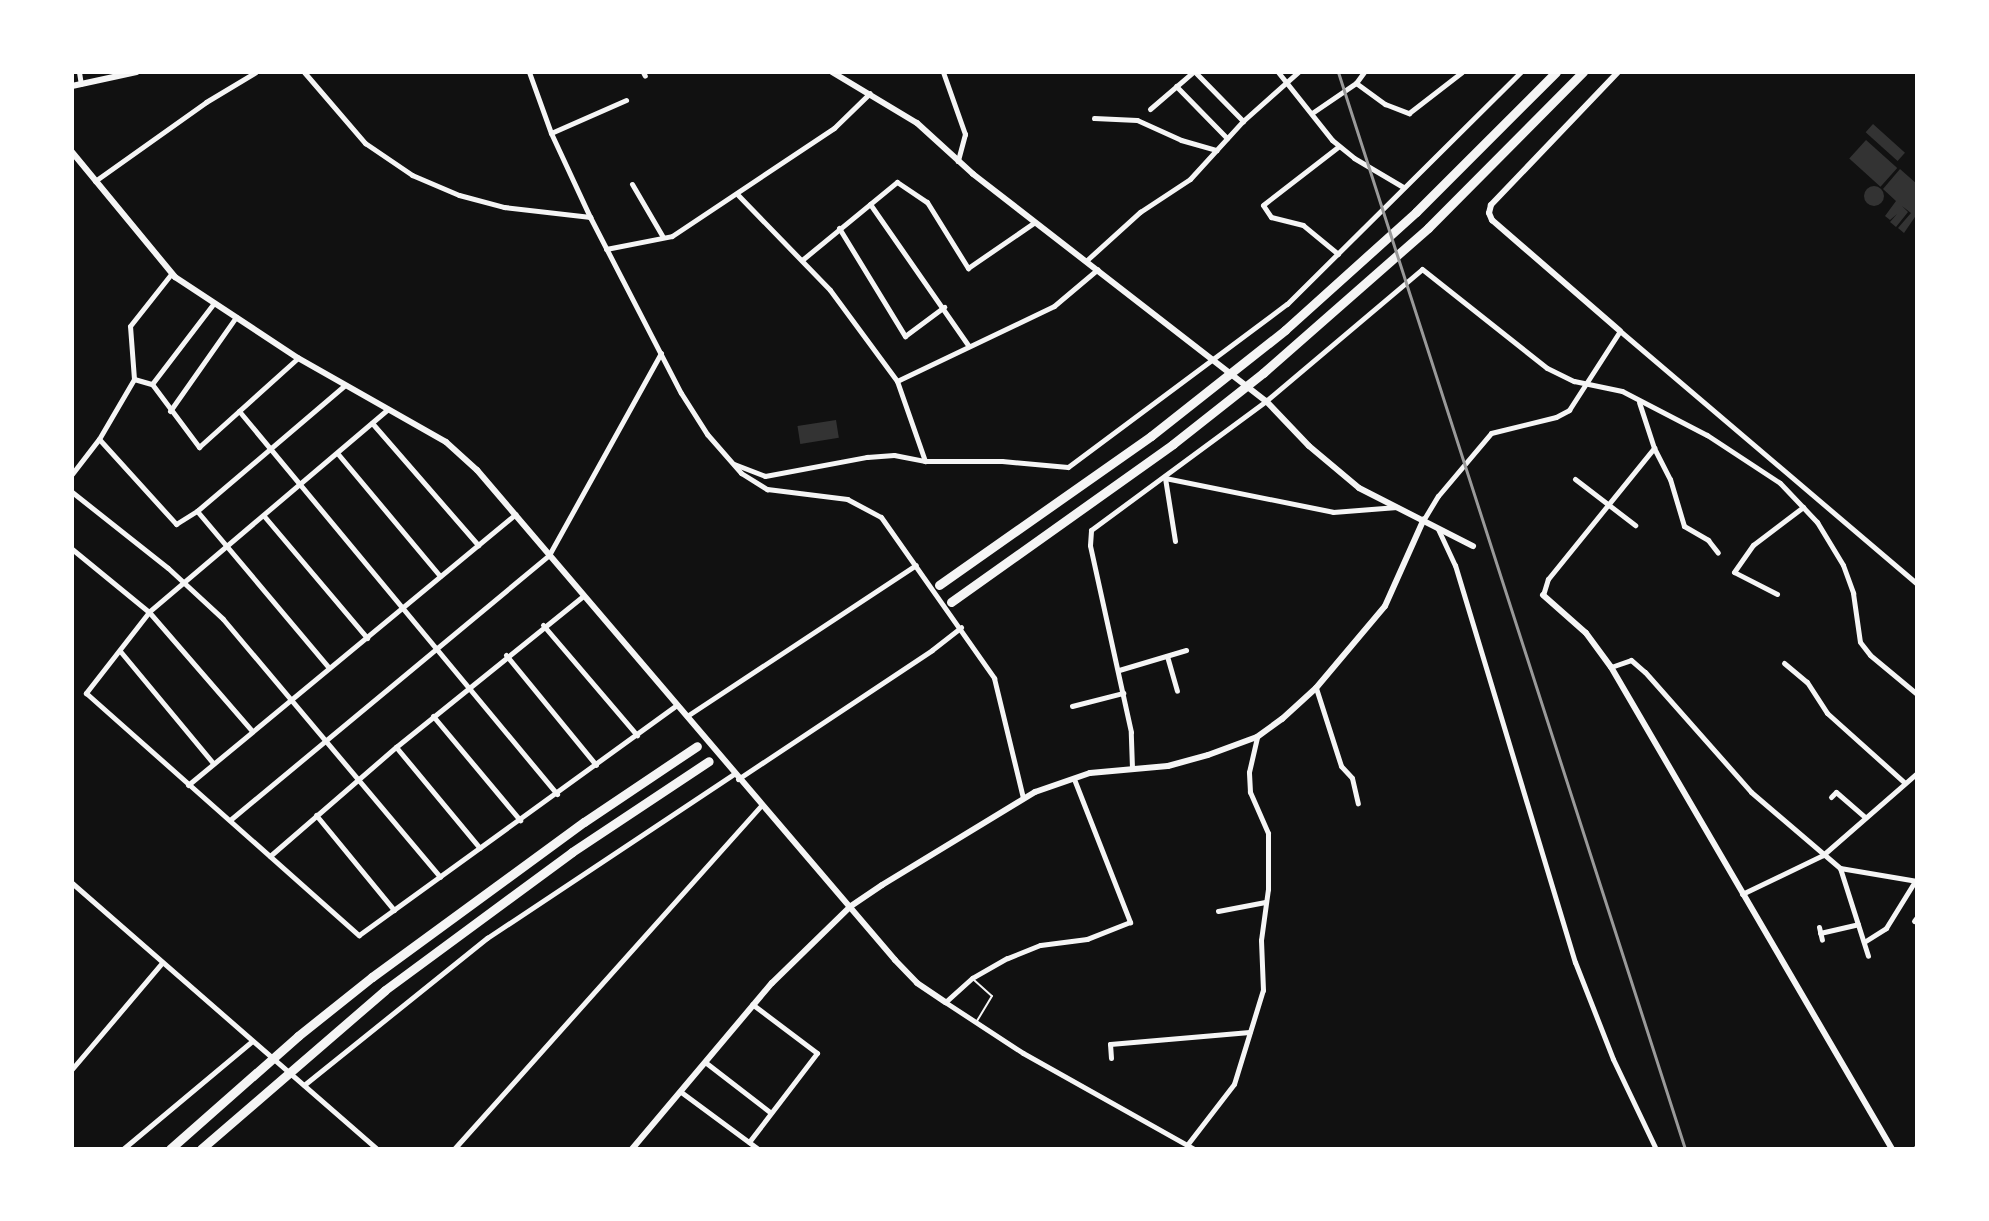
<!DOCTYPE html>
<style>
body{margin:0}
#map{position:relative;width:1989px;height:1221px;overflow:hidden;background:#111;font-family:"Public Sans",sans-serif}
div>[style]{position:absolute}
[style*='--x']{left:calc(var(--x)*1px);top:calc(var(--y)*1px);width:calc(var(--w)*1px);rotate:calc(var(--a)*1deg)}
.water>*{inset:0;background:#333;transform-origin:0 0}
.round{border-radius:50%}
.service>*{height:2px;margin:-1px;padding:0 1px;transform-origin:1px;border-radius:1px;background:#f5f5f5}
.minor>*{height:5px;margin:-2.5px;padding:0 2.5px;transform-origin:2.5px;border-radius:2.5px;background:#f5f5f5}
.tertiary>*{height:6px;margin:-3px;padding:0 3px;transform-origin:3px;border-radius:3px;background:#f5f5f5}
.motorway>*{height:9px;margin:-4.5px;padding:0 4.5px;transform-origin:4.5px;border-radius:4.5px;background:#f5f5f5}
.rail>*{height:3px;margin:-1.5px;padding:0 1.5px;transform-origin:1.5px;border-radius:1.5px;background:#9a9a9a}
span{translate:-50% -50%;white-space:nowrap;text-align:center;line-height:1.15;-webkit-text-stroke:6px #fff;paint-order:stroke}
.frame{position:absolute;inset:0;border:74px solid #fff;pointer-events:none}
</style>
<div id="map">
<div class="water">
<div style="left:1873px;top:124px;width:43px;height:11px;rotate:42deg"></div>
<div style="left:1866px;top:140px;width:42px;height:25px;rotate:42deg"></div>
<div style="clip-path:polygon(1900px 169px,1917px 184px,1917px 214px,1904px 233px,1898px 228px,1911px 213px,1902px 206px,1908px 212px,1896px 227px,1890px 222px,1897px 214px,1890px 220px,1885px 216px,1896px 201px,1883px 189px)"></div>
<div class="round" style="left:1864px;top:186px;width:20px;height:20px"></div>
<div style="left:836px;top:420px;width:18px;height:39px;rotate:81deg"></div>
</div>
<div class="service">
<div style="--x:974;--y:980;--w:24;--a:42"></div>
<div style="--x:992;--y:996;--w:29;--a:121"></div>
</div>
<div class="minor">
<div style="--x:79;--y:72;--w:12;--a:81"></div>
<div style="--x:304;--y:72;--w:94;--a:49.3"></div>
<div style="--x:365;--y:143;--w:57;--a:34.2"></div>
<div style="--x:412;--y:175;--w:51;--a:23.1"></div>
<div style="--x:459;--y:195;--w:47;--a:14.9"></div>
<div style="--x:504;--y:207;--w:87;--a:6.6"></div>
<div style="--x:529;--y:72;--w:65;--a:70.2"></div>
<div style="--x:551;--y:133;--w:93;--a:65.1"></div>
<div style="--x:590;--y:217;--w:198;--a:62.7"></div>
<div style="--x:681;--y:393;--w:49;--a:57.6"></div>
<div style="--x:707;--y:434;--w:52;--a:48.9"></div>
<div style="--x:741;--y:473;--w:31;--a:32"></div>
<div style="--x:767;--y:489;--w:81;--a:7.1"></div>
<div style="--x:847;--y:499;--w:38;--a:28"></div>
<div style="--x:881;--y:517;--w:197;--a:54.9"></div>
<div style="--x:994;--y:678;--w:123;--a:76.4"></div>
<div style="--x:643;--y:72;--w:4;--a:63"></div>
<div style="--x:943;--y:72;--w:66;--a:70.5"></div>
<div style="--x:965;--y:134;--w:28;--a:105"></div>
<div style="--x:1195;--y:72;--w:69;--a:45.6"></div>
<div style="--x:1278;--y:72;--w:87;--a:51.5"></div>
<div style="--x:1332;--y:140;--w:28;--a:39"></div>
<div style="--x:1354;--y:158;--w:57;--a:30.6"></div>
<div style="--x:1356;--y:83;--w:36;--a:36"></div>
<div style="--x:1385;--y:104;--w:26;--a:21"></div>
<div style="--x:1409;--y:113;--w:67;--a:-37.7"></div>
<div style="--x:1176;--y:86;--w:73;--a:45.6"></div>
<div style="--x:1150;--y:109;--w:57;--a:-40.7"></div>
<div style="--x:1312;--y:113;--w:53;--a:-34.3"></div>
<div style="--x:1356;--y:83;--w:14;--a:-54"></div>
<div style="--x:1094;--y:118;--w:43;--a:2.7"></div>
<div style="--x:1137;--y:120;--w:48;--a:24.4"></div>
<div style="--x:1181;--y:140;--w:37;--a:16"></div>
<div style="--x:551;--y:133;--w:82;--a:-23.7"></div>
<div style="--x:95;--y:181;--w:136;--a:-35.4"></div>
<div style="--x:206;--y:102;--w:58;--a:-31"></div>
<div style="--x:632;--y:184;--w:61;--a:59.7"></div>
<div style="--x:738;--y:195;--w:132;--a:45.9"></div>
<div style="--x:830;--y:290;--w:113;--a:53.6"></div>
<div style="--x:897;--y:381;--w:85;--a:70.7"></div>
<div style="--x:925;--y:461;--w:77;--a:0"></div>
<div style="--x:1002;--y:461;--w:66;--a:5.2"></div>
<div style="--x:1068;--y:467;--w:273;--a:-36.7"></div>
<div style="--x:1287;--y:304;--w:330;--a:-44.8"></div>
<div style="--x:870;--y:204;--w:172;--a:55.2"></div>
<div style="--x:839;--y:228;--w:127;--a:58.6"></div>
<div style="--x:905;--y:336;--w:49;--a:-36.6"></div>
<div style="--x:606;--y:249;--w:67;--a:-11.1"></div>
<div style="--x:672;--y:236;--w:195;--a:-33.7"></div>
<div style="--x:834;--y:128;--w:50;--a:-44.2"></div>
<div style="--x:1338;--y:254;--w:45;--a:-140.4"></div>
<div style="--x:1303;--y:225;--w:33;--a:-166"></div>
<div style="--x:1271;--y:217;--w:14;--a:-124"></div>
<div style="--x:1263;--y:205;--w:96;--a:-37.8"></div>
<div style="--x:802;--y:260;--w:123;--a:-39.4"></div>
<div style="--x:897;--y:182;--w:36;--a:34"></div>
<div style="--x:927;--y:202;--w:78;--a:58.2"></div>
<div style="--x:968;--y:268;--w:81;--a:-34.5"></div>
<div style="--x:1087;--y:260;--w:72;--a:-42.2"></div>
<div style="--x:1140;--y:212;--w:60;--a:-33.4"></div>
<div style="--x:1190;--y:179;--w:79;--a:-47.6"></div>
<div style="--x:1243;--y:121;--w:74;--a:-41.7"></div>
<div style="--x:134;--y:379;--w:19;--a:16"></div>
<div style="--x:152;--y:384;--w:79;--a:53.3"></div>
<div style="--x:199;--y:447;--w:133;--a:-42"></div>
<div style="--x:897;--y:381;--w:174;--a:-25.5"></div>
<div style="--x:1054;--y:306;--w:57;--a:-40.1"></div>
<div style="--x:152;--y:384;--w:102;--a:-52.6"></div>
<div style="--x:388;--y:409;--w:314;--a:139.7"></div>
<div style="--x:149;--y:612;--w:103;--a:127.9"></div>
<div style="--x:86;--y:693;--w:365;--a:41.6"></div>
<div style="--x:359;--y:935;--w:392;--a:-35.9"></div>
<div style="--x:170;--y:411;--w:115;--a:-54.9"></div>
<div style="--x:239;--y:411;--w:498;--a:50.3"></div>
<div style="--x:372;--y:423;--w:162;--a:49"></div>
<div style="--x:99;--y:439;--w:115;--a:47.8"></div>
<div style="--x:176;--y:524;--w:25;--a:-32"></div>
<div style="--x:197;--y:511;--w:194;--a:-40.4"></div>
<div style="--x:1654;--y:448;--w:35;--a:63"></div>
<div style="--x:1670;--y:479;--w:49;--a:73.4"></div>
<div style="--x:1684;--y:526;--w:28;--a:30"></div>
<div style="--x:1708;--y:540;--w:16;--a:52"></div>
<div style="--x:338;--y:454;--w:159;--a:50.1"></div>
<div style="--x:734;--y:464;--w:33;--a:21"></div>
<div style="--x:765;--y:476;--w:104;--a:-10.6"></div>
<div style="--x:867;--y:457;--w:27;--a:-4"></div>
<div style="--x:894;--y:455;--w:32;--a:11"></div>
<div style="--x:72;--y:474;--w:44;--a:-52.4"></div>
<div style="--x:99;--y:439;--w:69;--a:-59.7"></div>
<div style="--x:134;--y:379;--w:53;--a:-94.3"></div>
<div style="--x:130;--y:326;--w:66;--a:-51.7"></div>
<div style="--x:1575;--y:479;--w:76;--a:37.5"></div>
<div style="--x:72;--y:492;--w:122;--a:38.4"></div>
<div style="--x:168;--y:568;--w:75;--a:42.8"></div>
<div style="--x:223;--y:619;--w:337;--a:49.9"></div>
<div style="--x:197;--y:511;--w:205;--a:49.9"></div>
<div style="--x:264;--y:516;--w:160;--a:49.8"></div>
<div style="--x:1424;--y:519;--w:27;--a:-59"></div>
<div style="--x:1438;--y:496;--w:82;--a:-49.9"></div>
<div style="--x:1491;--y:433;--w:67;--a:-13.8"></div>
<div style="--x:1556;--y:417;--w:15;--a:-28"></div>
<div style="--x:1569;--y:410;--w:94;--a:-57.2"></div>
<div style="--x:1620;--y:331;--w:390;--a:40.4"></div>
<div style="--x:1438;--y:529;--w:40;--a:65"></div>
<div style="--x:1455;--y:565;--w:415;--a:73.2"></div>
<div style="--x:1575;--y:962;--w:104;--a:68.6"></div>
<div style="--x:1613;--y:1059;--w:100;--a:64.5"></div>
<div style="--x:1175;--y:541;--w:64;--a:-99"></div>
<div style="--x:1165;--y:478;--w:171;--a:11.4"></div>
<div style="--x:1333;--y:512;--w:64;--a:-4.5"></div>
<div style="--x:72;--y:549;--w:99;--a:39.3"></div>
<div style="--x:149;--y:612;--w:157;--a:49.1"></div>
<div style="--x:1777;--y:594;--w:48;--a:-152.9"></div>
<div style="--x:1734;--y:572;--w:33;--a:-55"></div>
<div style="--x:1753;--y:545;--w:63;--a:-37.2"></div>
<div style="--x:1543;--y:595;--w:17;--a:-73"></div>
<div style="--x:1548;--y:579;--w:169;--a:-51"></div>
<div style="--x:1654;--y:448;--w:48;--a:-108.1"></div>
<div style="--x:543;--y:625;--w:145;--a:49.5"></div>
<div style="--x:120;--y:651;--w:146;--a:50.3"></div>
<div style="--x:506;--y:655;--w:142;--a:50.7"></div>
<div style="--x:1167;--y:656;--w:36;--a:74"></div>
<div style="--x:1784;--y:663;--w:30;--a:40"></div>
<div style="--x:1807;--y:682;--w:37;--a:57"></div>
<div style="--x:1827;--y:713;--w:103;--a:41.9"></div>
<div style="--x:1611;--y:667;--w:21;--a:-19"></div>
<div style="--x:1631;--y:660;--w:18;--a:41"></div>
<div style="--x:1645;--y:672;--w:160;--a:48.5"></div>
<div style="--x:1751;--y:792;--w:117;--a:40.5"></div>
<div style="--x:1840;--y:868;--w:78;--a:9.6"></div>
<div style="--x:1119;--y:670;--w:70;--a:-16.6"></div>
<div style="--x:1316;--y:688;--w:82;--a:72.2"></div>
<div style="--x:1341;--y:766;--w:16;--a:47"></div>
<div style="--x:1352;--y:778;--w:26;--a:77"></div>
<div style="--x:1072;--y:706;--w:53;--a:-14.3"></div>
<div style="--x:433;--y:716;--w:136;--a:50.1"></div>
<div style="--x:687;--y:716;--w:274;--a:-33.4"></div>
<div style="--x:396;--y:747;--w:131;--a:50.3"></div>
<div style="--x:1132;--y:768;--w:36;--a:-92"></div>
<div style="--x:1131;--y:732;--w:191;--a:-102.4"></div>
<div style="--x:1090;--y:545;--w:15;--a:-86"></div>
<div style="--x:1091;--y:530;--w:217;--a:-36.4"></div>
<div style="--x:1266;--y:401;--w:204;--a:-40.2"></div>
<div style="--x:1422;--y:269;--w:159;--a:38.4"></div>
<div style="--x:1547;--y:368;--w:30;--a:26"></div>
<div style="--x:1574;--y:381;--w:49;--a:11.8"></div>
<div style="--x:1622;--y:391;--w:96;--a:27.4"></div>
<div style="--x:1707;--y:435;--w:87;--a:33.3"></div>
<div style="--x:1780;--y:483;--w:54;--a:46.5"></div>
<div style="--x:1817;--y:522;--w:50;--a:58.8"></div>
<div style="--x:1843;--y:565;--w:30;--a:70"></div>
<div style="--x:1853;--y:593;--w:49;--a:81.9"></div>
<div style="--x:1860;--y:642;--w:16;--a:52"></div>
<div style="--x:1870;--y:655;--w:61;--a:39.7"></div>
<div style="--x:738;--y:779;--w:233;--a:-33.6"></div>
<div style="--x:932;--y:650;--w:37;--a:-38"></div>
<div style="--x:1074;--y:779;--w:154;--a:68.6"></div>
<div style="--x:1130;--y:922;--w:46;--a:158.4"></div>
<div style="--x:1087;--y:939;--w:47;--a:172.7"></div>
<div style="--x:1040;--y:945;--w:35;--a:158"></div>
<div style="--x:1007;--y:958;--w:40;--a:150.3"></div>
<div style="--x:972;--y:978;--w:36;--a:138"></div>
<div style="--x:945;--y:1002;--w:93;--a:33.2"></div>
<div style="--x:1023;--y:1053;--w:196;--a:29.3"></div>
<div style="--x:188;--y:785;--w:425;--a:-39.6"></div>
<div style="--x:1831;--y:797;--w:7;--a:-45"></div>
<div style="--x:1836;--y:792;--w:38;--a:41"></div>
<div style="--x:316;--y:815;--w:123;--a:50.6"></div>
<div style="--x:230;--y:820;--w:415;--a:-39.7"></div>
<div style="--x:549;--y:555;--w:231;--a:-61"></div>
<div style="--x:270;--y:856;--w:167;--a:-40.9"></div>
<div style="--x:396;--y:747;--w:240;--a:-38.9"></div>
<div style="--x:1840;--y:868;--w:92;--a:72.3"></div>
<div style="--x:72;--y:883;--w:405;--a:41.1"></div>
<div style="--x:1742;--y:894;--w:90;--a:-25.7"></div>
<div style="--x:1823;--y:855;--w:125;--a:-41.1"></div>
<div style="--x:1218;--y:911;--w:48;--a:-10.8"></div>
<div style="--x:1914;--y:921;--w:5;--a:-53"></div>
<div style="--x:1819;--y:927;--w:13;--a:77"></div>
<div style="--x:1820;--y:933;--w:39;--a:-13"></div>
<div style="--x:1864;--y:942;--w:26;--a:-32"></div>
<div style="--x:1886;--y:928;--w:55;--a:-58.3"></div>
<div style="--x:1111;--y:1058;--w:14;--a:-94"></div>
<div style="--x:1110;--y:1044;--w:140;--a:-4.9"></div>
<div style="--x:705;--y:1062;--w:83;--a:37.7"></div>
<div style="--x:72;--y:1069;--w:139;--a:-49.7"></div>
<div style="--x:304;--y:1085;--w:235;--a:-38.8"></div>
<div style="--x:487;--y:938;--w:296;--a:-33.6"></div>
<div style="--x:681;--y:1092;--w:96;--a:36.5"></div>
<div style="--x:749;--y:1142;--w:112;--a:-52.6"></div>
<div style="--x:817;--y:1053;--w:81;--a:-143"></div>
<div style="--x:1187;--y:1145;--w:77;--a:-52.4"></div>
<div style="--x:1234;--y:1084;--w:98;--a:-72.9"></div>
<div style="--x:1263;--y:990;--w:50;--a:-92.3"></div>
<div style="--x:1261;--y:940;--w:51;--a:-82.2"></div>
<div style="--x:1268;--y:889;--w:56;--a:-90"></div>
<div style="--x:1268;--y:833;--w:45;--a:-113.7"></div>
<div style="--x:1250;--y:792;--w:20;--a:-93"></div>
<div style="--x:1249;--y:772;--w:36;--a:-77"></div>
<div style="--x:123;--y:1149;--w:168;--a:-39.9"></div>
<div style="--x:454;--y:1149;--w:462;--a:-48.2"></div>
<div style="--x:1914;--y:1149;--w:4;--a:-34"></div>
</div>
<div class="tertiary">
<div style="--x:832;--y:72;--w:99;--a:31"></div>
<div style="--x:917;--y:123;--w:76;--a:42.3"></div>
<div style="--x:973;--y:174;--w:371;--a:37.8"></div>
<div style="--x:1266;--y:401;--w:62;--a:46.3"></div>
<div style="--x:1309;--y:446;--w:65;--a:40"></div>
<div style="--x:1359;--y:488;--w:128;--a:27"></div>
<div style="--x:1618;--y:72;--w:184;--a:133.7"></div>
<div style="--x:1491;--y:205;--w:8;--a:104"></div>
<div style="--x:1489;--y:213;--w:8;--a:67"></div>
<div style="--x:1492;--y:220;--w:169;--a:40.9"></div>
<div style="--x:72;--y:86;--w:66;--a:-12.2"></div>
<div style="--x:72;--y:152;--w:162;--a:50.5"></div>
<div style="--x:175;--y:277;--w:147;--a:33.4"></div>
<div style="--x:298;--y:358;--w:170;--a:29.6"></div>
<div style="--x:446;--y:442;--w:42;--a:42.1"></div>
<div style="--x:477;--y:470;--w:644;--a:49.53"></div>
<div style="--x:895;--y:960;--w:32;--a:46"></div>
<div style="--x:917;--y:983;--w:34;--a:34"></div>
<div style="--x:1543;--y:595;--w:57;--a:41.5"></div>
<div style="--x:1586;--y:633;--w:42;--a:53.7"></div>
<div style="--x:1611;--y:667;--w:558;--a:59.76"></div>
<div style="--x:632;--y:1149;--w:217;--a:-49.9"></div>
<div style="--x:772;--y:983;--w:110;--a:-44.3"></div>
<div style="--x:851;--y:906;--w:37;--a:-34"></div>
<div style="--x:882;--y:885;--w:179;--a:-31.3"></div>
<div style="--x:1035;--y:792;--w:58;--a:-19.1"></div>
<div style="--x:1090;--y:773;--w:78;--a:-5.1"></div>
<div style="--x:1168;--y:766;--w:41;--a:-15.4"></div>
<div style="--x:1208;--y:755;--w:52;--a:-20.2"></div>
<div style="--x:1257;--y:737;--w:31;--a:-36"></div>
<div style="--x:1282;--y:719;--w:46;--a:-42.4"></div>
<div style="--x:1316;--y:688;--w:107;--a:-49.9"></div>
<div style="--x:1385;--y:606;--w:95;--a:-65.9"></div>
</div>
<div class="motorway">
<div style="--x:939;--y:585;--w:259;--a:-35.1"></div>
<div style="--x:1151;--y:436;--w:171;--a:-38.3"></div>
<div style="--x:1285;--y:330;--w:176;--a:-42"></div>
<div style="--x:1416;--y:212;--w:198;--a:-45"></div>
<div style="--x:951;--y:602;--w:272;--a:-35.4"></div>
<div style="--x:1173;--y:444;--w:115;--a:-38.3"></div>
<div style="--x:1263;--y:373;--w:220;--a:-41.3"></div>
<div style="--x:1428;--y:228;--w:220;--a:-45.2"></div>
<div style="--x:170;--y:1149;--w:171;--a:-41.4"></div>
<div style="--x:298;--y:1036;--w:95;--a:-38.6"></div>
<div style="--x:372;--y:977;--w:263;--a:-36.2"></div>
<div style="--x:584;--y:822;--w:136;--a:-33.9"></div>
<div style="--x:201;--y:1149;--w:243;--a:-40.8"></div>
<div style="--x:385;--y:990;--w:232;--a:-36.4"></div>
<div style="--x:572;--y:852;--w:164;--a:-33.6"></div>
</div>
<div class="rail">
<div style="--x:1338;--y:72;--w:1132;--a:72.14"></div>
</div>
<div class="frame"></div>
</div>
